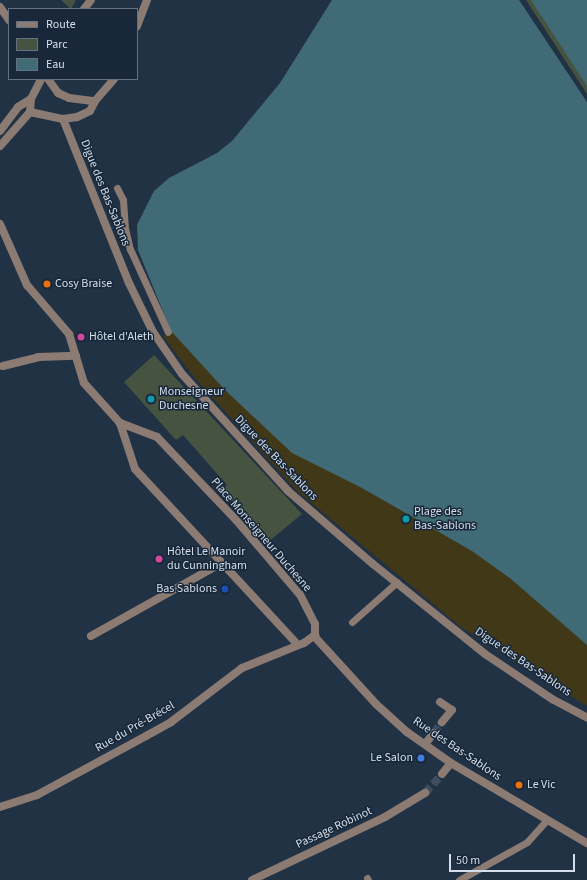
<!DOCTYPE html>
<meta charset="utf-8">
<style>
body{margin:0}
#map{position:relative;width:587px;height:880px;overflow:hidden;background:#223245;font-family:"Source Sans 3",sans-serif}
div>[style]{position:absolute}
[style*='--x']{left:calc(var(--x)*1px);top:calc(var(--y)*1px);width:calc(var(--w)*1px);rotate:calc(var(--a)*1deg)}
.green>*{inset:0;background:#465340}
.sand>*{inset:0;background:#413818}
.water>*{inset:0;background:#406a76}
.street-tunnel>*{height:8px;margin-top:-4px;transform-origin:0;background:repeating-linear-gradient(90deg,#3d4c5e 0 8px,transparent 0 12px)}
.lane>*{height:7px;margin:-3.5px;padding:0 3.5px;transform-origin:3.5px;border-radius:3.5px;background:#8b7b73}
.street>*{height:8px;margin:-4px;padding:0 4px;transform-origin:4px;border-radius:4px;background:#8b7b73}
.dots>*{width:11px;height:11px;translate:-50% -50%;box-sizing:border-box;border:2px solid #18283a;border-radius:50%}
span{translate:-50% -50%;white-space:nowrap;text-align:center;line-height:1.15;-webkit-text-stroke:3px #18283a;paint-order:stroke}
.street-label{font-size:12px;color:#d4dfeb}
.poi-label{font-size:12px;color:#d4dfeb}
.left{translate:0 -50%;text-align:left}
.right{translate:-100% -50%;text-align:right}
.legend{position:absolute;left:8px;top:8px;width:130px;height:72px;box-sizing:border-box;background:#18283a;border:1px solid #637181;margin:0;padding:5px 7px;list-style:none;font-size:12px;color:#d4dfeb}
.legend li{display:flex;align-items:center;gap:8px;height:20px}
.legend b{width:20px;border:1px solid #637181}
.scale{position:absolute;left:449px;top:854px;width:126px;height:18px;box-sizing:border-box;border:2px solid #d4dfeb;border-top:0;padding-left:5px;font-size:12px;line-height:14px;white-space:nowrap;color:#d4dfeb;-webkit-text-stroke:3px #18283a;paint-order:stroke}
</style>
<div id="map">
<div class="green">
<div style="clip-path:polygon(61px 0,76px 0,71px 9px)"></div>
<div style="clip-path:polygon(526px 0,578px 0,587px 15px,587px 94px)"></div>
<div style="clip-path:polygon(154px 355px,302px 514px,268px 542px,221px 490px,227px 485px,183px 435px,176px 440px,124px 382px)"></div>
</div>
<div class="sand">
<div style="clip-path:polygon(171px 331px,211px 335px,587px 606px,587px 706px,461px 627px,297px 491px,194px 377px,163px 336px)"></div>
</div>
<div class="water">
<div style="clip-path:polygon(332px 0,519px 0,587px 102px,587px 645px,511px 579px,472px 551px,362px 488px,292px 453px,225px 390px,171px 331px,138px 250px,137px 225px,154px 191px,169px 178px,217px 153px,232px 141px,280px 83px)"></div>
<div style="clip-path:polygon(531px 0,587px 0,587px 86px)"></div>
</div>
<div class="street-tunnel">
<div style="--x:434;--y:733;--w:14;--a:-54"></div>
<div style="--x:425;--y:793;--w:25;--a:-48"></div>
</div>
<div class="lane">
<div style="--x:117;--y:188;--w:13;--a:63"></div>
<div style="--x:123;--y:200;--w:28;--a:86"></div>
<div style="--x:125;--y:228;--w:22;--a:77"></div>
<div style="--x:130;--y:249;--w:91;--a:65.4"></div>
<div style="--x:352;--y:622;--w:60;--a:-41.6"></div>
<div style="--x:367;--y:878;--w:2;--a:63"></div>
<div style="--x:459;--y:880;--w:78;--a:-29.2"></div>
<div style="--x:527;--y:842;--w:28;--a:-48"></div>
</div>
<div class="street">
<div style="--x:0;--y:7;--w:16;--a:55"></div>
<div style="--x:84;--y:9;--w:11;--a:-52"></div>
<div style="--x:137;--y:26;--w:28;--a:-69"></div>
<div style="--x:48;--y:79;--w:17;--a:54"></div>
<div style="--x:58;--y:93;--w:12;--a:24"></div>
<div style="--x:69;--y:98;--w:26;--a:7"></div>
<div style="--x:30;--y:112;--w:34;--a:12"></div>
<div style="--x:63;--y:119;--w:14;--a:-8"></div>
<div style="--x:77;--y:117;--w:14;--a:-25"></div>
<div style="--x:90;--y:111;--w:11;--a:-63"></div>
<div style="--x:95;--y:101;--w:29;--a:-49"></div>
<div style="--x:63;--y:119;--w:177;--a:68.1"></div>
<div style="--x:129;--y:283;--w:55;--a:63.9"></div>
<div style="--x:153;--y:332;--w:51;--a:55.4"></div>
<div style="--x:182;--y:374;--w:158;--a:47.8"></div>
<div style="--x:288;--y:491;--w:112;--a:40.7"></div>
<div style="--x:373;--y:564;--w:144;--a:38.8"></div>
<div style="--x:485;--y:654;--w:81;--a:33.9"></div>
<div style="--x:552;--y:699;--w:40;--a:28"></div>
<div style="--x:0;--y:131;--w:30;--a:-53"></div>
<div style="--x:18;--y:107;--w:15;--a:-32"></div>
<div style="--x:0;--y:146;--w:45;--a:-48.6"></div>
<div style="--x:30;--y:112;--w:13;--a:-86"></div>
<div style="--x:31;--y:99;--w:22;--a:-63"></div>
<div style="--x:0;--y:224;--w:67;--a:66.1"></div>
<div style="--x:27;--y:285;--w:65;--a:49.4"></div>
<div style="--x:69;--y:334;--w:51;--a:73"></div>
<div style="--x:84;--y:383;--w:54;--a:48"></div>
<div style="--x:120;--y:423;--w:48;--a:71.9"></div>
<div style="--x:135;--y:469;--w:238;--a:47.2"></div>
<div style="--x:3;--y:366;--w:36;--a:-14"></div>
<div style="--x:38;--y:357;--w:38;--a:-2"></div>
<div style="--x:91;--y:636;--w:148;--a:-29.2"></div>
<div style="--x:314;--y:636;--w:92;--a:47.6"></div>
<div style="--x:376;--y:704;--w:42;--a:42.1"></div>
<div style="--x:407;--y:732;--w:54;--a:35.2"></div>
<div style="--x:451;--y:763;--w:158;--a:30.5"></div>
<div style="--x:440;--y:702;--w:14;--a:34"></div>
<div style="--x:452;--y:710;--w:16;--a:130"></div>
<div style="--x:425;--y:744;--w:14;--a:-51"></div>
<div style="--x:442;--y:774;--w:14;--a:-51"></div>
<div style="--x:0;--y:807;--w:39;--a:-18"></div>
<div style="--x:37;--y:795;--w:124;--a:-28.4"></div>
<div style="--x:146;--y:736;--w:29;--a:-29"></div>
<div style="--x:171;--y:722;--w:89;--a:-37.3"></div>
<div style="--x:242;--y:668;--w:67;--a:-22"></div>
<div style="--x:304;--y:643;--w:14;--a:-36"></div>
<div style="--x:315;--y:635;--w:11;--a:-90"></div>
<div style="--x:315;--y:624;--w:33;--a:-117"></div>
<div style="--x:300;--y:595;--w:97;--a:-130.4"></div>
<div style="--x:237;--y:521;--w:116;--a:-133.6"></div>
<div style="--x:157;--y:437;--w:40;--a:-159"></div>
<div style="--x:252;--y:880;--w:147;--a:-25.3"></div>
<div style="--x:385;--y:817;--w:47;--a:-31"></div>
</div>
<div class="dots">
<div style="left:47px;top:284px;background:#e8710a"></div>
<div style="left:81px;top:337px;background:#d1479c"></div>
<div style="left:151px;top:399px;background:#0f9aa8"></div>
<div style="left:406px;top:519px;background:#0f9aa8"></div>
<div style="left:159px;top:559px;background:#d1479c"></div>
<div style="left:225px;top:589px;background:#1a4fb4"></div>
<div style="left:421px;top:758px;background:#3f7fe0"></div>
<div style="left:519px;top:785px;background:#e8710a"></div>
</div>
<div class="street-label">
<span style="left:105px;top:193px;rotate:68deg">Digue des Bas-Sablons</span>
<span style="left:276px;top:458px;rotate:46deg">Digue des Bas-Sablons</span>
<span style="left:261px;top:535px;rotate:49deg">Place Monseigneur Duchesne</span>
<span style="left:523px;top:662px;rotate:34deg">Digue des Bas-Sablons</span>
<span style="left:135px;top:727px;rotate:-30deg">Rue du Pré-Brécel</span>
<span style="left:457px;top:749px;rotate:34deg">Rue des Bas-Sablons</span>
<span style="left:334px;top:828px;rotate:-25deg">Passage Robinot</span>
</div>
<div class="poi-label">
<span class="left" style="left:55px;top:284px">Cosy Braise</span>
<span class="left" style="left:89px;top:337px">Hôtel d'Aleth</span>
<span class="left" style="left:159px;top:399px">Monseigneur<br>Duchesne</span>
<span class="left" style="left:414px;top:519px">Plage des<br>Bas-Sablons</span>
<span class="left" style="left:167px;top:559px">Hôtel Le Manoir<br>du Cunningham</span>
<span class="right" style="left:217px;top:589px">Bas Sablons</span>
<span class="right" style="left:413px;top:758px">Le Salon</span>
<span class="left" style="left:527px;top:785px">Le Vic</span>
</div>
<ul class="legend">
<li><b style="height:5px;background:#8b7b73"></b>Route</li>
<li><b style="height:11px;background:#465340"></b>Parc</li>
<li><b style="height:11px;background:#406a76"></b>Eau</li>
</ul>
<div class="scale">50 m</div>
</div>
